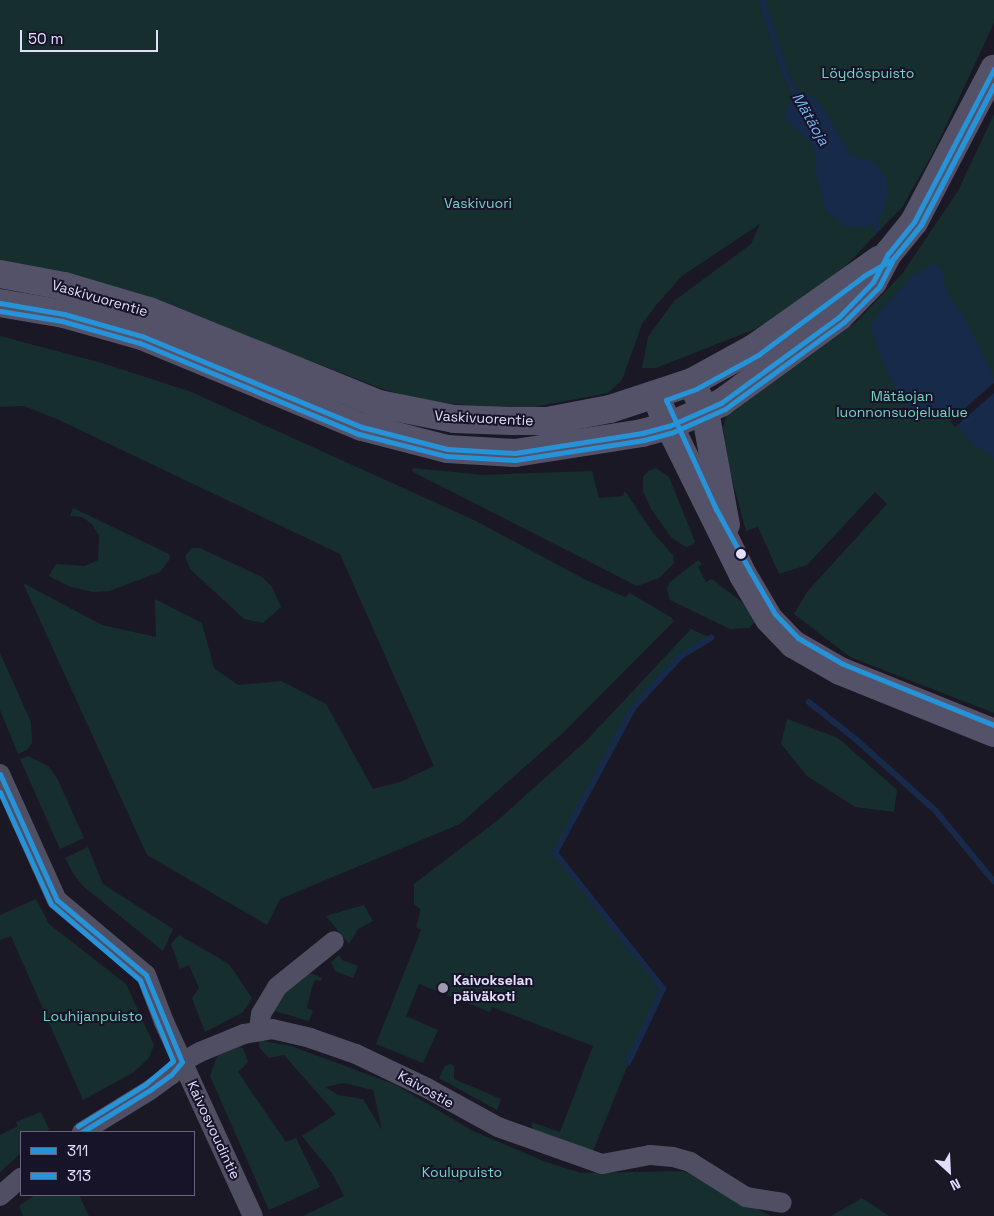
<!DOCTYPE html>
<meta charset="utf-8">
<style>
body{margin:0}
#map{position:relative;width:994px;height:1216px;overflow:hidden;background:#1a1824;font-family:"Space Grotesk",sans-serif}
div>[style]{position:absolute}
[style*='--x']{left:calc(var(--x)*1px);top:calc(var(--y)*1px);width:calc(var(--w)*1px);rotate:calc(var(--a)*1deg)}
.green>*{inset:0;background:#172e2f}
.water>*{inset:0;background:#172a4a}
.pier>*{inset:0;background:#1a1824}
.stream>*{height:5.5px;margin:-2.75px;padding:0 2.75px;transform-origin:2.75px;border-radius:2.75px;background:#172a4a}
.minor>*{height:20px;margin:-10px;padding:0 10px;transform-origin:10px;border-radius:10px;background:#504e63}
.secondary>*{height:28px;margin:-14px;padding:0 14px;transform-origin:14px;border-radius:14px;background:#545269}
.bus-1>*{height:5px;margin:-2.5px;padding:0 2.5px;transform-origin:2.5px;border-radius:2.5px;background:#2693d9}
.bus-2>*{height:5px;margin:-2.5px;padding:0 2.5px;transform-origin:2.5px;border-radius:2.5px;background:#2693d9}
.bus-3>*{height:5px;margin:-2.5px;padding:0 2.5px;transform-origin:2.5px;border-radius:2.5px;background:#2693d9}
.dots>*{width:14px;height:14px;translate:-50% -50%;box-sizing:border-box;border:2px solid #171329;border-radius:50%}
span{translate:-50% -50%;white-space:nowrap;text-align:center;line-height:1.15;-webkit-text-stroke:4px #171329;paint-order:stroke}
.park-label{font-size:14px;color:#70d6be}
.street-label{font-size:14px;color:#e2defc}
.poi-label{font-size:14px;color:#e2defc;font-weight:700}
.left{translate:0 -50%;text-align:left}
.water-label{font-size:15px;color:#77b7f1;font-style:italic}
.legend{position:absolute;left:20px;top:1131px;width:175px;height:65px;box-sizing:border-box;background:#171329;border:1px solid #68647d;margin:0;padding:6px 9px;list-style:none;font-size:15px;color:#e2defc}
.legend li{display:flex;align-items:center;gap:10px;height:25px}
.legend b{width:25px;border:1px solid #68647d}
.north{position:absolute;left:924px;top:1146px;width:50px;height:50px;-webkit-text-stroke:4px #171329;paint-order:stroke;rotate:155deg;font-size:14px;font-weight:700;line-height:20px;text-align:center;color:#e2defc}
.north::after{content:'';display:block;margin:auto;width:18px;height:22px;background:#e2defc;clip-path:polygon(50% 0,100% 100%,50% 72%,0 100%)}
.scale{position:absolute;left:20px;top:30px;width:138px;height:22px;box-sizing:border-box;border:2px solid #e2defc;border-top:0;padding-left:6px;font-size:15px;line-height:18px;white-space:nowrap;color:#e2defc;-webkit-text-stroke:4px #171329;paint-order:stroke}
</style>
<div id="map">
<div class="green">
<div style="clip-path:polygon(0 0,994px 0,994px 23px,936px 147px,903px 206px,836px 276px,800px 303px,755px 329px,656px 368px,642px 368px,648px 337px,674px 301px,751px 244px,760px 224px,682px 276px,657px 304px,642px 324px,622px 380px,608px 393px,534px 407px,486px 408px,416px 399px,380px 388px,141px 295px,0 261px)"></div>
<div style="clip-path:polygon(994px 114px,994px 713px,850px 657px,794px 614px,807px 592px,887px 504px,875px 492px,807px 565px,779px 574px,758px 527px,746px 531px,729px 468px,723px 428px,726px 417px,855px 323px,902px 274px,958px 191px)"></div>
<div style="clip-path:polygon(0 336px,102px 363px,189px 391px,476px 521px,586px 580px,625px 597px,630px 593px,672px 618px,673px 622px,563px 733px,460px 824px,280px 899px,267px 925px,147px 855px,23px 583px,102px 625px,156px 637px,155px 599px,202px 623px,214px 668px,238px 685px,281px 681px,326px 704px,373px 789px,400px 782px,434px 766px,340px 554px,57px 419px,24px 406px,0 407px)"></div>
<div style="clip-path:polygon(413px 468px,484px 475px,592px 471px,599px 498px,623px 496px,625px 491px,653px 533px,673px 555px,674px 563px,659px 578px,637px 586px,419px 475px,412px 471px)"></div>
<div style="clip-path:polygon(656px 468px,669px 477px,695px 542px,692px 545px,686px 547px,672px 538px,651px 509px,643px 491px,643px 477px,648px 471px)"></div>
<div style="clip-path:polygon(73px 508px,169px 554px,170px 559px,160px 572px,109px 591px,93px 592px,71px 587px,49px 576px,56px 564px,85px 566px,98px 560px,99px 536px,92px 524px,82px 517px,70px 516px)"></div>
<div style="clip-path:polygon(192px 548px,200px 548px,262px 577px,272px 587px,281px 607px,263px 623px,244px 619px,190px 569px,185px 556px)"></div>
<div style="clip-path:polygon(698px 560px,702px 564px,698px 567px,706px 582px,712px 579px,743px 603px,755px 622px,749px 628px,730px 629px,670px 600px,667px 590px,669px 583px)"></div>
<div style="clip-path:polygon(691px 629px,711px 638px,681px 656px,634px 707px,555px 853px,663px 989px,642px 1030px,593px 1151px,534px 1133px,531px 1122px,560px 1132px,593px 1046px,492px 1007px,490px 1012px,419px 984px,406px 1016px,438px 1030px,423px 1063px,376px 1044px,421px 930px,416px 927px,421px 910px,414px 904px,414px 884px,498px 820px,586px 741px)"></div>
<div style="clip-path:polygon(0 653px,31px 722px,32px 743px,27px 750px,18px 754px,0 710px)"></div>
<div style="clip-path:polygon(787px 719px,838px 738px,897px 790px,894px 812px,855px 807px,807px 776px,781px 744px)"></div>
<div style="clip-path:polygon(28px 756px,48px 766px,57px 778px,84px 838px,60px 849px,20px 759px)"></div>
<div style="clip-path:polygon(88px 847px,103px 884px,173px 929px,163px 951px,83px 886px,73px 873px,65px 858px)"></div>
<div style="clip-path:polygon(36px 899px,49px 924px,126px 984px,154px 1045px,149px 1058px,134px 1072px,83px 1100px,11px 936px,0 940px,0 915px)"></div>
<div style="clip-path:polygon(364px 905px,373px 921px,358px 929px,349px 944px,326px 916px)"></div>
<div style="clip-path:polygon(179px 935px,229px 964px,252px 998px,243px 1012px,205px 1032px,192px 998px,199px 988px,189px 965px,180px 969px,171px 944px)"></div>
<div style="clip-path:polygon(339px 955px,342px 960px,358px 966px,353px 978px,335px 971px,331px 962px)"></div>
<div style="clip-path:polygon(311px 973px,322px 978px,321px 981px,315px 980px,312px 987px,307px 1008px,313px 1011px,309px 1021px,271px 1010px,272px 1004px,295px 982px)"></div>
<div style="clip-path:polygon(evenodd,259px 1040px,291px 1046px,396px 1085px,471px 1130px,546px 1162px,581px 1173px,684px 1171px,771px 1216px,303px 1216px,344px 1196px,332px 1173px,302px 1136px,336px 1114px,284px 1055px,269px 1058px,259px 1047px,259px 1040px,344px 1083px,373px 1090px,382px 1130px,363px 1099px,338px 1095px,325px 1087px,344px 1083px)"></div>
<div style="clip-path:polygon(238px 1047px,243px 1048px,248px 1062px,238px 1072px,286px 1142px,296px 1138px,320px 1187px,269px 1210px,210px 1076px,217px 1056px)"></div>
<div style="clip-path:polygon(451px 1064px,454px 1066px,454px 1079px,501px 1099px,497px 1110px,439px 1078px,445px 1066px)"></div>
<div style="clip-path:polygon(41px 1112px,49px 1129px,46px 1132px,21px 1132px,21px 1153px,0 1172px,0 1135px,18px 1126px,16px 1122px)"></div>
<div style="clip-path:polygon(35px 1195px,79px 1195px,89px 1216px,23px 1216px,19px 1206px)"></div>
<div style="clip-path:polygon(862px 1198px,889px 1216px,831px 1216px)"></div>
</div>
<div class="water">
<div style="clip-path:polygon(810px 94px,819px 102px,851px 155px,875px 163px,885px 176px,888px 194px,883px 212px,879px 219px,866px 227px,846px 227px,825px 209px,816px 173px,815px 153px,810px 142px,784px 117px,788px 104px,797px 95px)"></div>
<div style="clip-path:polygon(934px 263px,944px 271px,943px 281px,949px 296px,962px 313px,994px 378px,994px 458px,973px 444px,949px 417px,917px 414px,905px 403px,890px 379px,874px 338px,871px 327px,875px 318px,911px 277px)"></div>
</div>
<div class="pier">
<div style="clip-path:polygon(994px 383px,994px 393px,955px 427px,950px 421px)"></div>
</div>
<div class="stream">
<div style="--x:762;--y:0;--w:79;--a:72.3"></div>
<div style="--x:786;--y:75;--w:31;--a:61"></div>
<div style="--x:872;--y:217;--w:13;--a:63"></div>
<div style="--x:809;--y:702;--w:61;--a:38.4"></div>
<div style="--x:857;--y:740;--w:106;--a:41.9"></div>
<div style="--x:936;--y:811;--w:91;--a:50.4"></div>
<div style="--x:628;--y:1063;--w:82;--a:-64.7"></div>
<div style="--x:663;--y:989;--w:174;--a:-128.5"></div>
<div style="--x:555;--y:853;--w:166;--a:-61.6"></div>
<div style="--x:634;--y:707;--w:69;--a:-47.3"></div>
<div style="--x:681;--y:656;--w:35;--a:-31"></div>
</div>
<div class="minor">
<div style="--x:0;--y:774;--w:138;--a:65.7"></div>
<div style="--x:57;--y:900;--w:116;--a:40.1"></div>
<div style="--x:146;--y:975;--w:50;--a:69"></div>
<div style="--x:164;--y:1022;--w:213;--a:65.4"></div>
<div style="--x:259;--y:1030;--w:16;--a:-83"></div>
<div style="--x:261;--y:1014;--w:31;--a:-59"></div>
<div style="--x:277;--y:987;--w:73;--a:-38.9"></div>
<div style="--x:82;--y:1132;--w:80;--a:-31.7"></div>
<div style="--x:150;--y:1090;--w:26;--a:-36"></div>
<div style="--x:171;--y:1075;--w:17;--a:-50"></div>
<div style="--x:182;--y:1062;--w:21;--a:-29"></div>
<div style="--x:200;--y:1052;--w:48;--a:-22.2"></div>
<div style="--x:244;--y:1034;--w:28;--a:-10"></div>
<div style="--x:272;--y:1029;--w:39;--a:13"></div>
<div style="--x:310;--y:1038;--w:49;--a:19.2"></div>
<div style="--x:356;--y:1054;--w:79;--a:25.6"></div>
<div style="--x:427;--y:1088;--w:81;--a:28.8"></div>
<div style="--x:498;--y:1127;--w:110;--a:19.6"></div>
<div style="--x:602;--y:1164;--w:49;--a:-10.6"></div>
<div style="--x:650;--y:1155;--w:23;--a:5"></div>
<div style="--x:673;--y:1157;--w:18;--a:16"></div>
<div style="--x:690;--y:1162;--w:66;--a:32"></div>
<div style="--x:746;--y:1197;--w:36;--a:9"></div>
<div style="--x:0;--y:1196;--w:28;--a:-41"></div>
</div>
<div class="secondary">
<div style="--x:0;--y:274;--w:65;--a:10.6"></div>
<div style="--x:64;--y:286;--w:89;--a:16.4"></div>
<div style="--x:149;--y:311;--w:248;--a:22"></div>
<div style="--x:379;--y:404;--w:76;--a:11.3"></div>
<div style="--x:454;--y:419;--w:58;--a:2"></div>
<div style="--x:512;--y:421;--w:35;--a:0"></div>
<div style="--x:547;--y:421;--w:64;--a:-10.8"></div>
<div style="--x:610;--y:409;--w:86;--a:-18.2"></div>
<div style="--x:692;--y:382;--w:71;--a:-28.7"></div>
<div style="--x:754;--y:348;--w:154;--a:-35.2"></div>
<div style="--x:0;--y:303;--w:65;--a:9.8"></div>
<div style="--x:64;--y:314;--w:81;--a:15.8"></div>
<div style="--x:142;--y:336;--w:238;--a:22.5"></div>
<div style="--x:362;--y:427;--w:88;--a:14.5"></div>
<div style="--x:447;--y:449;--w:68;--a:3.4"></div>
<div style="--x:515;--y:453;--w:129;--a:-8.9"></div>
<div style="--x:642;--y:433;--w:28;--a:-15"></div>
<div style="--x:669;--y:426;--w:57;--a:-23.9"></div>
<div style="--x:721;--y:403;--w:146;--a:-36.1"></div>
<div style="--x:839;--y:317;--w:49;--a:-45.8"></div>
<div style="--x:873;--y:282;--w:32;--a:-62"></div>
<div style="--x:888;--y:254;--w:41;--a:-50.9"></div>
<div style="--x:914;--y:222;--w:173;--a:-62.4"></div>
<div style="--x:697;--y:394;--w:19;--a:65"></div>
<div style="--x:705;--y:411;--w:116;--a:79.6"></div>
<div style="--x:661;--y:409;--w:185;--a:63.7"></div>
<div style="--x:743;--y:575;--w:51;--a:59.4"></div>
<div style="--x:769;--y:619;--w:35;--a:46"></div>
<div style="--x:793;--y:644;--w:54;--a:29.9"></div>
<div style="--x:840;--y:671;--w:166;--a:21.9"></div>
</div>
<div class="bus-1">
<div style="--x:0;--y:303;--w:65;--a:9.8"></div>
<div style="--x:64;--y:314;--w:81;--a:15.8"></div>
<div style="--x:142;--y:336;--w:238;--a:22.5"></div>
<div style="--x:362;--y:427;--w:88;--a:14.5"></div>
<div style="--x:447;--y:449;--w:68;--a:3.4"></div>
<div style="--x:515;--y:453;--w:129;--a:-8.9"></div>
<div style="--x:642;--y:433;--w:28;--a:-15"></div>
<div style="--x:669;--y:426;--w:57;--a:-23.9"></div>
<div style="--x:721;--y:403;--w:146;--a:-36.1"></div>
<div style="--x:839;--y:317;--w:49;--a:-45.8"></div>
<div style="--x:873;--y:282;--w:32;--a:-62"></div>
<div style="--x:888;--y:254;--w:41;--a:-50.9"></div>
<div style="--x:914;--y:222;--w:173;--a:-62.4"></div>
<div style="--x:0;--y:774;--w:138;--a:65.7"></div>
<div style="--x:57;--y:900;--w:116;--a:40.1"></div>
<div style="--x:146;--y:975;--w:94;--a:67.5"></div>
<div style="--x:82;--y:1132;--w:80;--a:-31.7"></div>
<div style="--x:150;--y:1090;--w:26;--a:-36"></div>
<div style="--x:171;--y:1075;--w:17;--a:-50"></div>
</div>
<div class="bus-2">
<div style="--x:0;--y:311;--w:63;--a:9.2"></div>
<div style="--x:62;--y:321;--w:81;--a:15.8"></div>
<div style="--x:140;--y:343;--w:237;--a:22.6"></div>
<div style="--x:359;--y:434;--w:90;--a:14.2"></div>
<div style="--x:446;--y:456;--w:69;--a:3.3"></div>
<div style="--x:515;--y:460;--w:131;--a:-8.8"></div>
<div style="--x:644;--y:440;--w:28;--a:-15"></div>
<div style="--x:671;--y:433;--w:59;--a:-24"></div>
<div style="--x:725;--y:409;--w:147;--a:-36.2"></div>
<div style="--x:844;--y:322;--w:49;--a:-45"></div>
<div style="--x:879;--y:287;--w:33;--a:-63"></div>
<div style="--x:894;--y:258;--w:41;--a:-50.9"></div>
<div style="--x:920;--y:226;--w:159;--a:-62.3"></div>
<div style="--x:0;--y:792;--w:123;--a:65.5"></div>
<div style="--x:51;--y:904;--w:117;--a:40.5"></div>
<div style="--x:140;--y:980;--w:87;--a:67.8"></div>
<div style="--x:173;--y:1061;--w:35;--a:140"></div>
<div style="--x:146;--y:1084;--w:80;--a:148.3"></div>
</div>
<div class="bus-3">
<div style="--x:994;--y:85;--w:158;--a:117.5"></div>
<div style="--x:921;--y:225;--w:44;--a:129.5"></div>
<div style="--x:893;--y:259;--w:34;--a:150"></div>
<div style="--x:864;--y:276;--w:132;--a:143.3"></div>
<div style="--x:758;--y:355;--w:71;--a:151.3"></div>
<div style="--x:696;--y:389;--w:32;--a:160"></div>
<div style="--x:666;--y:400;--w:120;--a:65.4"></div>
<div style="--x:716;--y:509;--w:71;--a:61.3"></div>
<div style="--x:750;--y:571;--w:50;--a:59.8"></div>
<div style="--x:775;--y:614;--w:33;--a:46"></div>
<div style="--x:798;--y:638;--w:52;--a:30"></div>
<div style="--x:843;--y:664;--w:163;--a:22"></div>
</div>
<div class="dots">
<div style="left:741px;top:554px;background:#e2defc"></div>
<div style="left:443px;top:988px;background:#9c99b0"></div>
</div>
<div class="park-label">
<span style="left:868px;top:73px">Löydöspuisto</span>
<span style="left:478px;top:203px">Vaskivuori</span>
<span style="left:902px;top:404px">Mätäojan<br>luonnonsuojelualue</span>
<span style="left:93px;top:1016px">Louhijanpuisto</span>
<span style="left:462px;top:1172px">Koulupuisto</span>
</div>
<div class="street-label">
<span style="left:100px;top:298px;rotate:16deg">Vaskivuorentie</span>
<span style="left:484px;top:418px;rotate:3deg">Vaskivuorentie</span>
<span style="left:426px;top:1089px;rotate:29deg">Kaivostie</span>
<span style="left:214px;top:1130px;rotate:65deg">Kaivosvoudintie</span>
</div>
<div class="poi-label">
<span class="left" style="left:453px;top:988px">Kaivokselan<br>päiväkoti</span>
</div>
<div class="water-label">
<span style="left:811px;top:119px;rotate:60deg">Mätäoja</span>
</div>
<ul class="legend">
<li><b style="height:6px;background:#2693d9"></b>311</li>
<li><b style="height:6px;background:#2693d9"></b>313</li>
</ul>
<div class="north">N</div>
<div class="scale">50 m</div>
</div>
